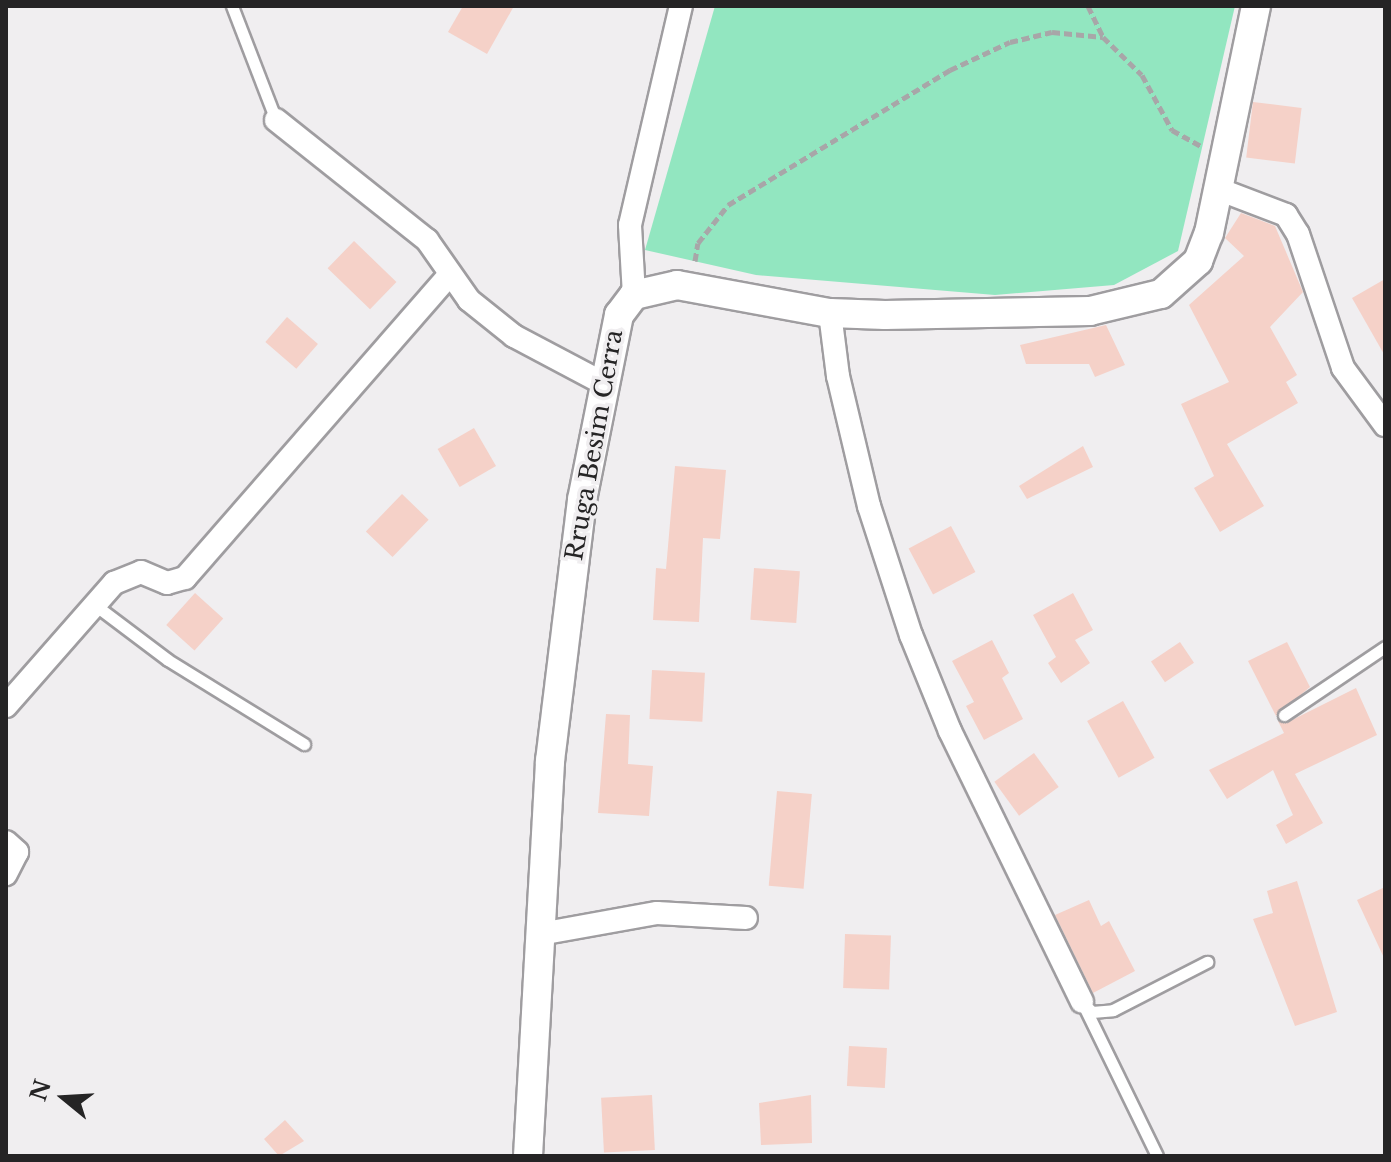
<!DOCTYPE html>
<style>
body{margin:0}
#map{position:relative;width:1391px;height:1162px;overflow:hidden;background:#f0eef0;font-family:"Libre Baskerville",serif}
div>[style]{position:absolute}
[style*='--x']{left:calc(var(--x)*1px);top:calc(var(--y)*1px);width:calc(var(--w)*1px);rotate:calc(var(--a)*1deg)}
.green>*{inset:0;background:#92e6c0}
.building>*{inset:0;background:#f5d1c8;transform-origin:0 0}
.path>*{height:5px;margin-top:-2.5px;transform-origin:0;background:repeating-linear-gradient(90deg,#a8a6a8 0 8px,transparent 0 12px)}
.roads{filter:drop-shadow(2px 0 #9f9da0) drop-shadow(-2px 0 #9f9da0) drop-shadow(0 2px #9f9da0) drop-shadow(0 -2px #9f9da0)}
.service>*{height:11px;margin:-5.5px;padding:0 5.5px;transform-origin:5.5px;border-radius:5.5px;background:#fff}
.minor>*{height:22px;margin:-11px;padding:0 11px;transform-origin:11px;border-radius:11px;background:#fff}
.tertiary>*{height:28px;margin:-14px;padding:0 14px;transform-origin:14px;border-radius:14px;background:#fff}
span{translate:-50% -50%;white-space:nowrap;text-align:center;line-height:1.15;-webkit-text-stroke:7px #f0eef0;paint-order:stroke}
.street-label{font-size:24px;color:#252425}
.frame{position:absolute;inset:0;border:8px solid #252425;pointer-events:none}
.north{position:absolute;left:24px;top:1058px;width:80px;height:80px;-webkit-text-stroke:6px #f0eef0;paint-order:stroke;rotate:288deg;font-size:22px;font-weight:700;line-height:32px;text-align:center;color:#252425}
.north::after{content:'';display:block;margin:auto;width:28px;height:36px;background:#252425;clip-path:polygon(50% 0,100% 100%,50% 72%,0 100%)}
</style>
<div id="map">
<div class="green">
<div style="clip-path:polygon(715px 6px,1235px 6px,1178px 251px,1114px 285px,995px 295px,756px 275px,645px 250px)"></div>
</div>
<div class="building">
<div style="clip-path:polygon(463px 6px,514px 6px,487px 54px,448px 32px)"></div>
<div style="left:1253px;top:102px;width:49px;height:56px;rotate:7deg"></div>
<div style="clip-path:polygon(1241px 213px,1275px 226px,1303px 292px,1270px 327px,1297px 375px,1286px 382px,1298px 403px,1227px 444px,1264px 506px,1220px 532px,1194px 488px,1214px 476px,1181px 404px,1229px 382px,1189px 305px,1244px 256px,1225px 238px)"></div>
<div style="left:354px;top:241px;width:59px;height:38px;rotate:44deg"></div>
<div style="clip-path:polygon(1385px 279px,1385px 356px,1352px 298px)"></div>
<div style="left:287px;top:317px;width:41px;height:33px;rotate:41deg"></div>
<div style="clip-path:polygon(1106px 325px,1125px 365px,1095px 377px,1089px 364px,1026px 364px,1020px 345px)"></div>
<div style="left:474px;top:428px;width:44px;height:42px;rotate:60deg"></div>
<div style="clip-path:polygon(1083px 446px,1093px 467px,1027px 499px,1019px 486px)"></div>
<div style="clip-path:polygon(675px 466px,726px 470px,720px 539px,703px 538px,699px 622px,653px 620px,656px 568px,666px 569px)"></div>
<div style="left:402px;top:494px;width:37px;height:52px;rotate:44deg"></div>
<div style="left:951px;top:526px;width:52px;height:48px;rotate:62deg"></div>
<div style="left:754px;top:568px;width:46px;height:52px;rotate:4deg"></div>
<div style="left:195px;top:593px;width:38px;height:43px;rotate:42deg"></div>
<div style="clip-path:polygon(1073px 593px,1093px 630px,1075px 640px,1090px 663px,1061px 683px,1048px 663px,1056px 657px,1033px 615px)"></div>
<div style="clip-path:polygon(992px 640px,1009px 673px,1002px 678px,1023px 719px,984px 740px,966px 706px,974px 702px,952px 661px)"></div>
<div style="left:1180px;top:642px;width:25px;height:35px;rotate:56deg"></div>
<div style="clip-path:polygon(1287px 642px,1310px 687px,1276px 716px,1248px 661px)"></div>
<div style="left:652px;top:670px;width:53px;height:49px;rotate:3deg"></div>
<div style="clip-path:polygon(1356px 688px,1377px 735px,1295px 774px,1323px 823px,1286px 844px,1276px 825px,1293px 815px,1273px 770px,1227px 799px,1209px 770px,1284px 733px,1278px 721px,1288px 722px)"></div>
<div style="left:1123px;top:701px;width:65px;height:41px;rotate:61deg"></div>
<div style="clip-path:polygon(606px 714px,630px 715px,628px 764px,653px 766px,649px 816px,598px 813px)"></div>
<div style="left:1034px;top:753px;width:42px;height:49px;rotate:54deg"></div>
<div style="left:777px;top:791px;width:35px;height:95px;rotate:5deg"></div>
<div style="clip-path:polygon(1297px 881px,1337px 1012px,1295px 1026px,1253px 919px,1273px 913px,1267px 891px)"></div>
<div style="clip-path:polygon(1385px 887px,1385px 960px,1357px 900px)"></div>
<div style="clip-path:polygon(1089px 900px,1101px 926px,1109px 921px,1135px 971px,1093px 993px,1055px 915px)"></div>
<div style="left:845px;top:934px;width:46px;height:54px;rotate:2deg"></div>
<div style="left:849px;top:1046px;width:38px;height:40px;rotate:3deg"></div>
<div style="left:652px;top:1095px;width:55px;height:51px;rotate:87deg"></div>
<div style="clip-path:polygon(811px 1095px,812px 1143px,761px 1145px,759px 1103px)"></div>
<div style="clip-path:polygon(285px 1120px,304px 1141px,279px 1156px,264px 1139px)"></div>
</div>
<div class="path">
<div style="--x:1088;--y:6;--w:34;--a:64"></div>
<div style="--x:695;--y:261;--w:18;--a:-81"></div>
<div style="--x:698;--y:243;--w:48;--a:-51.7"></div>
<div style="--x:728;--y:205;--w:260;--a:-31.3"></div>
<div style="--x:950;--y:70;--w:66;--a:-25"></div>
<div style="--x:1010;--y:42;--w:43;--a:-13.4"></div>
<div style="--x:1052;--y:32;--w:51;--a:5.6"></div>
<div style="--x:1103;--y:37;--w:54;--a:44.3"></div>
<div style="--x:1142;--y:75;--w:63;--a:61.4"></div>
<div style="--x:1172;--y:130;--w:33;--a:29"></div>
</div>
<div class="roads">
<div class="service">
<div style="--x:232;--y:6;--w:122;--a:68.9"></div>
<div style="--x:95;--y:605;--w:91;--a:37"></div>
<div style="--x:168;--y:660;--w:160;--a:31.7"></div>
<div style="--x:1284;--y:715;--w:122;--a:-34"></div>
<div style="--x:1082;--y:1002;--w:171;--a:64"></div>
<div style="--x:1083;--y:1003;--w:13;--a:45"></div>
<div style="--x:1092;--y:1012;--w:21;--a:-5"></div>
<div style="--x:1113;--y:1010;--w:106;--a:-27.1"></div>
</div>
<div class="minor">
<div style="--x:276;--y:120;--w:193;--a:38.5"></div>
<div style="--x:427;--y:240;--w:73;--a:55"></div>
<div style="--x:469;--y:300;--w:58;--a:38.7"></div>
<div style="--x:514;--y:336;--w:98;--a:27.9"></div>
<div style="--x:1218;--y:189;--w:73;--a:20.9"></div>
<div style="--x:1286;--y:215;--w:22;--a:58"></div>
<div style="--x:1298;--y:234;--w:141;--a:71.4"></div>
<div style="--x:1343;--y:368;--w:71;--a:53.6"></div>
<div style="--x:634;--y:295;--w:70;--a:-93.3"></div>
<div style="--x:630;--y:225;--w:225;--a:-76.9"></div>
<div style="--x:830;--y:313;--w:64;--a:82.8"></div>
<div style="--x:838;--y:376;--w:134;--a:76.6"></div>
<div style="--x:869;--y:506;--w:136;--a:72"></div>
<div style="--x:911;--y:635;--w:104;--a:67.9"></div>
<div style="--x:950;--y:731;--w:301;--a:64"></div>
<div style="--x:6;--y:706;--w:164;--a:-48.7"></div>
<div style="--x:114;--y:583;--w:29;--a:-22"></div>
<div style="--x:141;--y:572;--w:28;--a:23"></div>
<div style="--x:167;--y:583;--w:19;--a:-16"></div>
<div style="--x:185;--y:578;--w:400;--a:-48.9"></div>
<div style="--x:6;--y:842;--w:15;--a:42"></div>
<div style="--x:17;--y:852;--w:25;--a:117"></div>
<div style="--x:540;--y:934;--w:119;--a:-10.2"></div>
<div style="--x:657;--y:913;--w:89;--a:3.2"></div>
</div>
<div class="tertiary">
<div style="--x:528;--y:1156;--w:396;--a:-86.8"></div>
<div style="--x:550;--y:761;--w:263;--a:-83"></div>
<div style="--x:582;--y:500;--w:189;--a:-78.7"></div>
<div style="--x:619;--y:315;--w:25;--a:-53"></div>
<div style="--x:634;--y:295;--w:44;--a:-13.1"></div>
<div style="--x:677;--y:285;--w:156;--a:10.4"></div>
<div style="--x:830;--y:313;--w:55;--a:2.1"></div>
<div style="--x:885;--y:315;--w:205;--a:-1.1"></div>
<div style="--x:1090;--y:311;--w:73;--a:-13.5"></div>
<div style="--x:1161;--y:294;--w:50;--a:-41.7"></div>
<div style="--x:1198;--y:261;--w:30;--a:-69"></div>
<div style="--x:1209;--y:233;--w:232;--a:-78.3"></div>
</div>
</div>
<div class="street-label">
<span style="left:594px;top:445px;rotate:-80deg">Rruga Besim Cerra</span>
</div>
<div class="frame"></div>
<div class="north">N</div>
</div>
